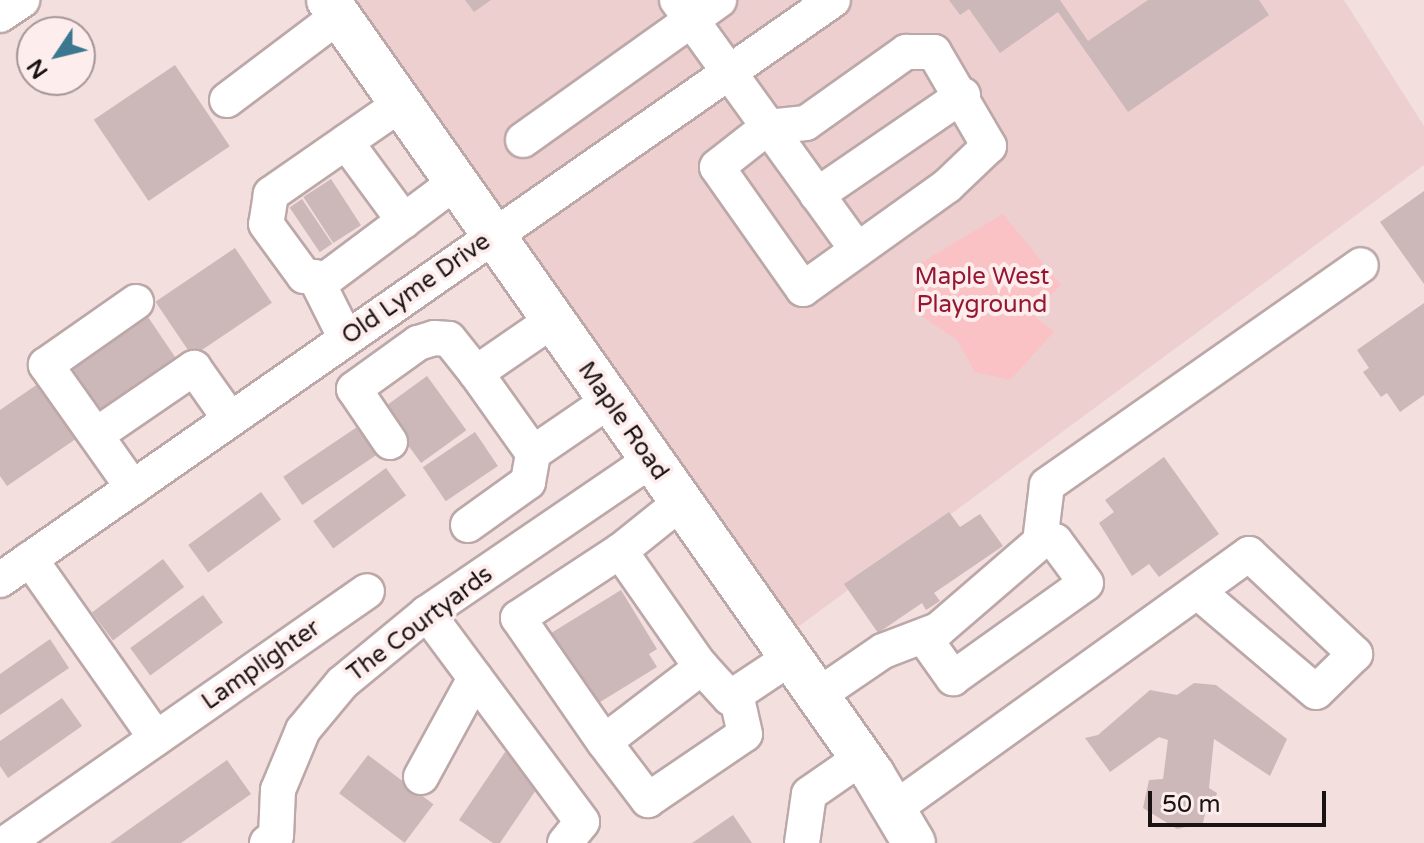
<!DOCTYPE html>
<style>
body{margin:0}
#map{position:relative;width:1424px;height:843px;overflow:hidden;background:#f4dfdf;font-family:"Varela Round",sans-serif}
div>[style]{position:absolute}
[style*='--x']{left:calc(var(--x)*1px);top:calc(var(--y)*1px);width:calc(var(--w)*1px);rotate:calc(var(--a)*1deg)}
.built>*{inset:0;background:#edcfd0}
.green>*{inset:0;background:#fac2c4}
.building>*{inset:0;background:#ccb8b8;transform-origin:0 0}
.roads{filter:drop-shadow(2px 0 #bca8a8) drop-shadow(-2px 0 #bca8a8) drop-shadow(0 2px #bca8a8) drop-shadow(0 -2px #bca8a8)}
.minor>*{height:34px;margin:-17px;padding:0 17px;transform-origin:17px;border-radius:17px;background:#fff}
.major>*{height:42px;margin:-21px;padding:0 21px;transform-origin:21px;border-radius:21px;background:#fff}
span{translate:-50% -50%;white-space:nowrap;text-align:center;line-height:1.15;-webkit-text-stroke:8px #feeded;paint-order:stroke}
.park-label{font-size:24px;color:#951731}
.street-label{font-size:24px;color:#1a1313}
.north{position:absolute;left:16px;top:16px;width:80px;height:80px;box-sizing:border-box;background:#feeded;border:2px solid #a39696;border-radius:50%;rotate:235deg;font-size:22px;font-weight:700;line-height:32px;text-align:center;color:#1a1313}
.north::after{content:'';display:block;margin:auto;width:28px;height:36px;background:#3b778e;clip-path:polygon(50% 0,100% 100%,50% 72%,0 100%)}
.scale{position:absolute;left:1148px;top:791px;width:178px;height:36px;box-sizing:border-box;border:4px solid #1a1313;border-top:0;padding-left:10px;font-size:24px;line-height:28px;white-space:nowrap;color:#1a1313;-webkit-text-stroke:6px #feeded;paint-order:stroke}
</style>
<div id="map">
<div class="built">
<div style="clip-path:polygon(346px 0,1344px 0,1424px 126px,1424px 165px,779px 641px)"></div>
</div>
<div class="green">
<div style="clip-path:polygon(1003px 214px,1061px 285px,1032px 314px,1054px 332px,1010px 380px,975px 372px,957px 340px,911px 309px,919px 264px)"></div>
</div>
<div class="building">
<div style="clip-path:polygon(465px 0,491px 0,474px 12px)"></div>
<div style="clip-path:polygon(949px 0,1060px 0,1088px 41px,1148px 0,1259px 0,1269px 15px,1128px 112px,1058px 12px,1000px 53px,969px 9px,960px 15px)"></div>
<div style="left:175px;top:65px;width:98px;height:98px;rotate:56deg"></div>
<div style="left:331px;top:179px;width:55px;height:33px;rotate:57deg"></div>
<div style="clip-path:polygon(1424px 191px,1424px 284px,1380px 222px)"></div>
<div style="left:302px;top:199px;width:54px;height:15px;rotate:56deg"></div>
<div style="left:235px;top:248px;width:66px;height:96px;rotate:56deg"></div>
<div style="clip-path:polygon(1424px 303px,1424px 395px,1400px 412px,1387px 393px,1381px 397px,1363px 372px,1369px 368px,1357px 350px)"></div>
<div style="left:148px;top:317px;width:52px;height:102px;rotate:56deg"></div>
<div style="left:427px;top:376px;width:67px;height:56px;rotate:54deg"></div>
<div style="clip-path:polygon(48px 377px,86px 432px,7px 486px,0 476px,0 410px)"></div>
<div style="left:357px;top:427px;width:34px;height:89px;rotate:56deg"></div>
<div style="left:475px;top:432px;width:41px;height:63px;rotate:56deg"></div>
<div style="clip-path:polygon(1164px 457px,1219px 534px,1159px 577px,1149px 564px,1132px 576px,1099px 523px,1114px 512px,1105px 500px)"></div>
<div style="left:386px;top:468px;width:34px;height:90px;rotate:54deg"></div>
<div style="left:261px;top:492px;width:34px;height:90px;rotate:54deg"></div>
<div style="clip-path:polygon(949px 512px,960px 527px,980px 514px,1003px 546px,934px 593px,940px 601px,926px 610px,922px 603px,878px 633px,844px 584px)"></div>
<div style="left:163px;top:559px;width:35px;height:89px;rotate:53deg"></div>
<div style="clip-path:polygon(621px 590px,657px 649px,649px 654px,657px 667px,592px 707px,548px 635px)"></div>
<div style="left:203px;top:595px;width:34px;height:90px;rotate:54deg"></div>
<div style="clip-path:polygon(50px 639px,69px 668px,0 715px,0 674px)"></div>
<div style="clip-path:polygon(1194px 683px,1216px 685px,1287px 739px,1270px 776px,1214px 739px,1209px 788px,1217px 793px,1214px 804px,1207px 804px,1203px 823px,1177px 829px,1143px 808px,1149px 780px,1163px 779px,1168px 740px,1159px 737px,1110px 772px,1085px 738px,1098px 735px,1150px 690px,1177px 695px)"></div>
<div style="clip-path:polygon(62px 698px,82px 726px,8px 778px,0 766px,0 741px)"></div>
<div style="clip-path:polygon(505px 752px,544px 778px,500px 843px,493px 843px,459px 820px)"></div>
<div style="left:368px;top:755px;width:82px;height:48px;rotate:37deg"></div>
<div style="clip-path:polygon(227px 760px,251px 794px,181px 843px,110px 843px)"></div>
<div style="clip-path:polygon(733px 815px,752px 843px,692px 843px)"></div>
</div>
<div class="roads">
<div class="minor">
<div style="--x:677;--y:0;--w:308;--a:54.2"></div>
<div style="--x:0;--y:15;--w:27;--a:-34"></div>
<div style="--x:906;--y:52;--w:28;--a:0"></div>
<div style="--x:934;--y:52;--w:109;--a:59.7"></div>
<div style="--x:989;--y:146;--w:58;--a:136.4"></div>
<div style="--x:947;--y:186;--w:177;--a:144.4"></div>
<div style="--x:803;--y:289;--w:149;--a:-125.2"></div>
<div style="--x:717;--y:167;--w:65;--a:-38.1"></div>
<div style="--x:768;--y:127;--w:38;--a:-6"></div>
<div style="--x:806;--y:123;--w:123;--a:-35.4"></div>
<div style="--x:227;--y:100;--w:141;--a:-37"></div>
<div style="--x:402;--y:103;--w:160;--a:145.2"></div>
<div style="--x:271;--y:194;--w:30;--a:99"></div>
<div style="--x:266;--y:224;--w:64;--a:53.8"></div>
<div style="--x:304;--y:276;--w:22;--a:8"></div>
<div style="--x:326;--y:279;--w:164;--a:-36.8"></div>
<div style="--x:523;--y:140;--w:241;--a:-35.5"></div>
<div style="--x:346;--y:142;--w:98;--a:53.7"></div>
<div style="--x:817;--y:195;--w:177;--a:-34.4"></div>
<div style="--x:315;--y:277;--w:69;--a:63.4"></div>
<div style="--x:476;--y:373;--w:98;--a:54.5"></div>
<div style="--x:533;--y:453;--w:92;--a:-34.4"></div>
<div style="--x:96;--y:435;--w:119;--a:-34.4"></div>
<div style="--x:194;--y:368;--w:62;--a:54.8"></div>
<div style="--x:390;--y:442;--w:64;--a:-124.2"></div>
<div style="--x:354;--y:389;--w:79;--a:-35.7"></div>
<div style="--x:418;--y:343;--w:17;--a:-17"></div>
<div style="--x:434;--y:338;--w:15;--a:4"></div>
<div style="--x:449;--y:339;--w:43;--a:51.5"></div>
<div style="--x:476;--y:373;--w:93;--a:-34.5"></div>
<div style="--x:133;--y:488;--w:151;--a:-125.3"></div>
<div style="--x:46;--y:365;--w:110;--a:-35"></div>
<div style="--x:680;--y:503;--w:77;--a:141.3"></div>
<div style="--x:620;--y:551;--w:136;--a:55.1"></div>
<div style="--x:698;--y:663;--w:47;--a:47.6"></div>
<div style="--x:730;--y:698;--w:72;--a:-33.7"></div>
<div style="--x:468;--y:525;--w:74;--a:-35.6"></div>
<div style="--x:528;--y:482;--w:29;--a:-80"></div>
<div style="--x:30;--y:559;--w:219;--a:54.9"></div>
<div style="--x:0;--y:580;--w:1015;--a:-34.85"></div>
<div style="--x:427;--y:613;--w:260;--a:53.4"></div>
<div style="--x:582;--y:822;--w:27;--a:129"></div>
<div style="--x:923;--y:636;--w:52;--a:54.5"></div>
<div style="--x:953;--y:678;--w:163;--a:-35.5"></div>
<div style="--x:1086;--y:583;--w:52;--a:-126.4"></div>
<div style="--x:1055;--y:541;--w:15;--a:176"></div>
<div style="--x:702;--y:667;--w:123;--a:142.6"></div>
<div style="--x:604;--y:742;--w:73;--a:52.8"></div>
<div style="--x:648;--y:800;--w:117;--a:-34.2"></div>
<div style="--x:745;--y:734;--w:41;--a:-102.7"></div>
<div style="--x:817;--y:696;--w:80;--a:-34.3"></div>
<div style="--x:883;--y:651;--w:59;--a:-20.9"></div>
<div style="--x:938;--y:630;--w:135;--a:-40.8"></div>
<div style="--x:1040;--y:542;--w:57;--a:-83"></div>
<div style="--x:1047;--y:485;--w:383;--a:-35"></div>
<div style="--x:604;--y:742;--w:151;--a:-124.7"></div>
<div style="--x:518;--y:618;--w:122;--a:-33.3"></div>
<div style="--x:421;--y:777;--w:113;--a:-61.4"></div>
<div style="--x:894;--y:809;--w:437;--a:-35.7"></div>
<div style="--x:1249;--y:554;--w:146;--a:43.3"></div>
<div style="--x:1355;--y:654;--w:54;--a:135.7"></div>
<div style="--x:1316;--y:692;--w:155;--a:-139.7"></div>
<div style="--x:6;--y:843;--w:440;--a:-34.9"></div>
<div style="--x:267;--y:843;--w:11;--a:-38"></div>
<div style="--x:276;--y:836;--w:46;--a:-87.5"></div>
<div style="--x:278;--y:790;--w:65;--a:-67.4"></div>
<div style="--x:303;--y:730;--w:61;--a:-50.3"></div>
<div style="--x:342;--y:683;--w:110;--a:-39.5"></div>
<div style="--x:427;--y:613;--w:270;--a:-34.3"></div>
<div style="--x:802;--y:843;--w:49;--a:-81.9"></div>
<div style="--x:809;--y:794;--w:63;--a:-34.7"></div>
</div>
<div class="major">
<div style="--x:328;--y:0;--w:947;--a:54.85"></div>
<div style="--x:873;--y:774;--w:80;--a:59.3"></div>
</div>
</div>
<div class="park-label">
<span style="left:982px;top:291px">Maple West<br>Playground</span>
</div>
<div class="street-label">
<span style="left:416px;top:289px;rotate:-35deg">Old Lyme Drive</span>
<span style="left:623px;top:421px;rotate:55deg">Maple Road</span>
<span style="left:420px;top:624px;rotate:-37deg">The Courtyards</span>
<span style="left:261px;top:665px;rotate:-35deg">Lamplighter</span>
</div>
<div class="north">N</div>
<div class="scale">50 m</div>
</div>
